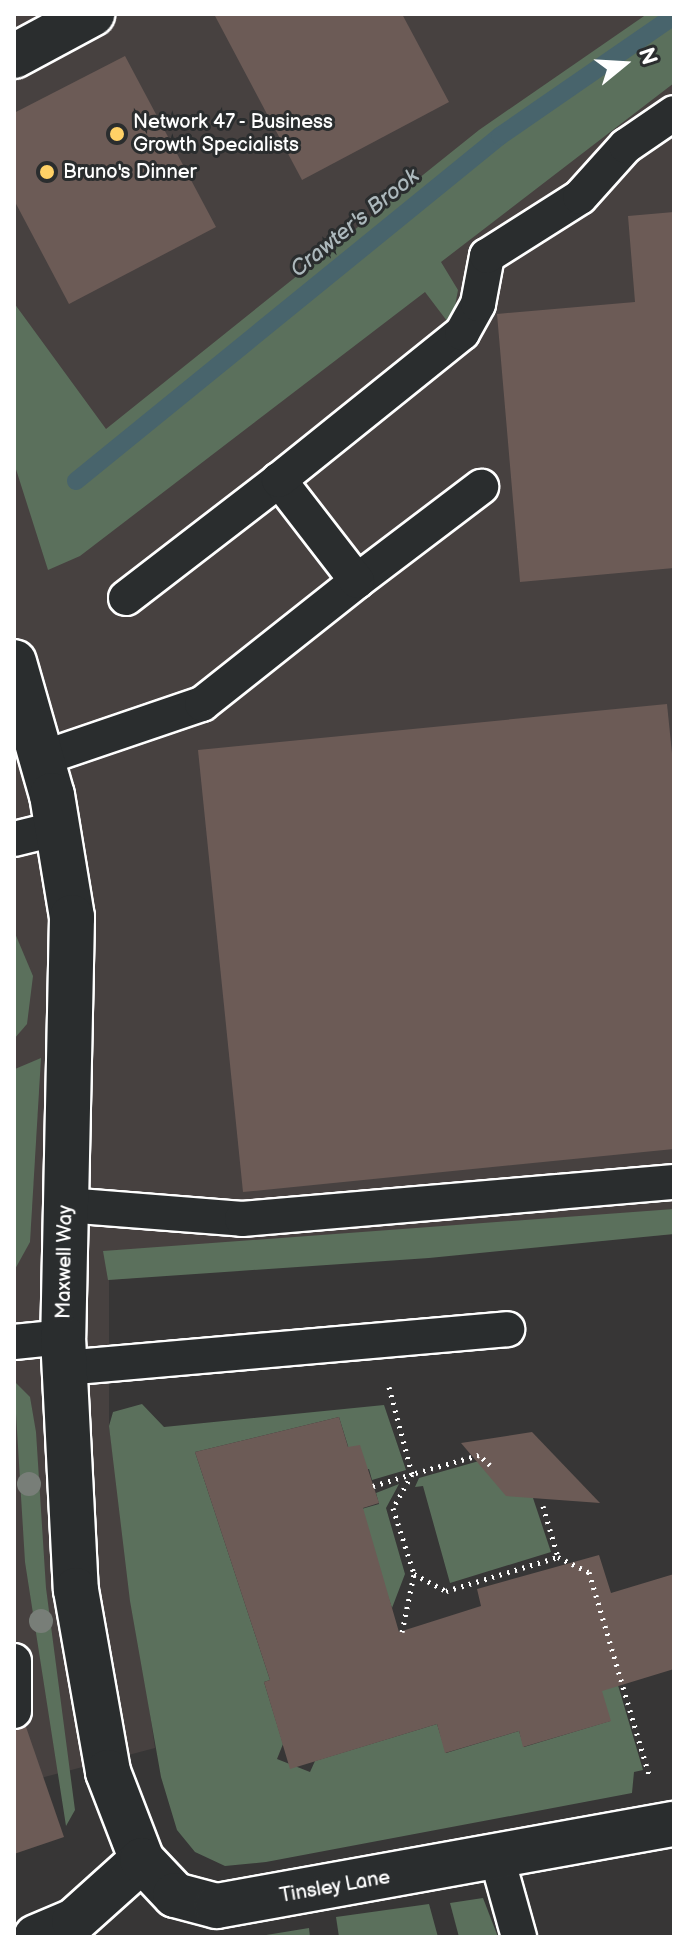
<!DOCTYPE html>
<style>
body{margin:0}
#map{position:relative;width:688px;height:1951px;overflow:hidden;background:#373636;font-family:"Balsamiq Sans",sans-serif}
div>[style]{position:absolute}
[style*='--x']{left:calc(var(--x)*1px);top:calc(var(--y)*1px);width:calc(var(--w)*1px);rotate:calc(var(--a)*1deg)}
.built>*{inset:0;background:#474140}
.green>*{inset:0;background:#5b705c}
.stream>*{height:18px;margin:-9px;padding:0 9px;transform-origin:9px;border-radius:9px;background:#48646c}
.building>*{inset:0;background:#6c5b56}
.path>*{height:5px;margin-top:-2.5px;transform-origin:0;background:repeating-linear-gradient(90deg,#fff 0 2px,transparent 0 8px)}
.roads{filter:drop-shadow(2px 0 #fff) drop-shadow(-2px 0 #fff) drop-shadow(0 2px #fff) drop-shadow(0 -2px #fff)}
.lane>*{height:34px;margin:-17px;padding:0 17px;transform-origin:17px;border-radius:17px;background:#2a2d2e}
.street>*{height:44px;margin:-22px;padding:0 22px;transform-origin:22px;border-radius:22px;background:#2a2d2e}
.trees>*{width:24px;height:24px;margin:-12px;border-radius:50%;background:#787e78}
.dots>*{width:22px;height:22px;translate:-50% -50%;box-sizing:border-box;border:4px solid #2a2d2e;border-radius:50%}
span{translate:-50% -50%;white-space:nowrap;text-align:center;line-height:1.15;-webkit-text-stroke:6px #2a2d2e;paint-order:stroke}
.poi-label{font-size:20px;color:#fff}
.left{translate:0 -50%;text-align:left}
.street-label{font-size:20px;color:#fff}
.water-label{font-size:22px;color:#adb9bd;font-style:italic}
.frame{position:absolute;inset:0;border:16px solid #fff;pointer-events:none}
.north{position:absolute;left:584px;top:24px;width:80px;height:80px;-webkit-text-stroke:6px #2a2d2e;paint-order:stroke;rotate:72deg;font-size:22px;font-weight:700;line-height:32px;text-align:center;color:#fff}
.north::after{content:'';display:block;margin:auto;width:28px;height:36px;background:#fff;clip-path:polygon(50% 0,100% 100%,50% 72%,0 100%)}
</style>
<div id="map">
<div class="built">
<div style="clip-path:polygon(14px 14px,674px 14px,674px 1234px,109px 1280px,109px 1426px,155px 1748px,14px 1785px)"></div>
</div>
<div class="green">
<div style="clip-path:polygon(647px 14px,674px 14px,674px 83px,441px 262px,458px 290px,453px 317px,447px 321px,425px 292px,80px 556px,48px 570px,14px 463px,14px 303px,106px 429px,479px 130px)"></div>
<div style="clip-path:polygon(14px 931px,33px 976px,27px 1024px,14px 1039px)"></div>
<div style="clip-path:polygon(41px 1058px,30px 1242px,14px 1271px,15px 1069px)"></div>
<div style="clip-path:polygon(674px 1209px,674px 1234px,429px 1258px,108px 1280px,103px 1251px)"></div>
<div style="clip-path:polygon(14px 1381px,30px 1397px,36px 1432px,46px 1588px,75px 1810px,66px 1826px,25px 1562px)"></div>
<div style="clip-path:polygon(142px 1404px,164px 1427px,384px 1405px,406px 1470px,372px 1480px,369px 1469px,356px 1472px,339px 1417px,195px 1452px,270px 1680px,264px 1682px,283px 1744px,277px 1759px,310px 1772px,315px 1761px,437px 1724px,446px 1753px,519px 1731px,524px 1747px,610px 1721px,593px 1663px,610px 1658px,643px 1770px,634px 1772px,632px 1793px,266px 1862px,225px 1866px,195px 1852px,177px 1830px,161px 1777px,130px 1601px,109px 1426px,113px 1412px)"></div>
<div style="clip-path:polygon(479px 1461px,533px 1498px,551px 1552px,450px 1583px,423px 1486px,415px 1487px,419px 1478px)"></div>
<div style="clip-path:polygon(399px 1484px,386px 1508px,405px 1574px,392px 1608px,358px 1510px,379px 1504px,376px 1493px)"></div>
<div style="clip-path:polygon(483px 1898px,498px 1937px,459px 1937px,450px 1903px)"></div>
<div style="clip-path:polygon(429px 1904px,438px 1937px,339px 1937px,336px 1917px)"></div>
<div style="clip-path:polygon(309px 1928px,310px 1937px,254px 1937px)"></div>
</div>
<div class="stream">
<div style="--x:76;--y:481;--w:547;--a:-39.13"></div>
<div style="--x:500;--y:136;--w:211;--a:-34.6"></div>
</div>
<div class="building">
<div style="clip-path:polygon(214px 14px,402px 14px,449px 102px,302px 180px)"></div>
<div style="clip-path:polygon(125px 56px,216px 227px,69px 304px,14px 200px,14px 113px)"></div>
<div style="clip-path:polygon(674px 212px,674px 568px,520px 582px,497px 314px,635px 302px,628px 216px)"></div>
<div style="clip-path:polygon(667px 704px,674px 773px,674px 1149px,243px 1192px,198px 750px)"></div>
<div style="clip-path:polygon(339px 1417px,348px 1447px,360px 1445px,379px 1503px,363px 1508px,399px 1632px,481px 1606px,477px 1589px,599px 1555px,611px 1593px,674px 1574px,674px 1669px,602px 1691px,611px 1721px,523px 1747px,519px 1731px,445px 1753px,437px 1724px,290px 1769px,264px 1682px,270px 1680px,195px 1452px)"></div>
<div style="clip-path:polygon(532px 1432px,600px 1503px,506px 1496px,461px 1443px)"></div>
<div style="clip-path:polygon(26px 1727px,64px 1837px,14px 1854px,14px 1731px)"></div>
</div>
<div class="path">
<div style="--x:490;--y:1465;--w:15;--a:-138"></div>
<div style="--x:479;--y:1455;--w:70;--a:164.2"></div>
<div style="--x:412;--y:1474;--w:39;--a:119"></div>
<div style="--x:393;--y:1508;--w:69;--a:72.3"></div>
<div style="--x:414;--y:1574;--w:36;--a:28"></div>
<div style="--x:446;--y:1591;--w:117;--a:-16.9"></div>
<div style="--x:373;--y:1486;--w:41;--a:-17.1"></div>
<div style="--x:412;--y:1474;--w:90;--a:-104.8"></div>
<div style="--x:543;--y:1506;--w:53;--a:73.6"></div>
<div style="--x:558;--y:1557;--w:34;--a:26"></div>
<div style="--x:589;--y:1572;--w:212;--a:73.5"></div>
<div style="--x:402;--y:1632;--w:59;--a:-78.3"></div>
</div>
<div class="roads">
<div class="lane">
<div style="--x:357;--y:581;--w:156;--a:-37.2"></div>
<div style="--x:126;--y:598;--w:193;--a:-37.6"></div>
<div style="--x:43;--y:758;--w:168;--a:-18.8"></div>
<div style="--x:202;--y:704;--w:198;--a:-38.4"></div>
<div style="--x:357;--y:581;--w:128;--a:-127.7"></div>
<div style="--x:279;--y:480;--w:235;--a:-38.8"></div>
<div style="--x:462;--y:333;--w:33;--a:-61"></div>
<div style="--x:478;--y:304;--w:49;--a:-79.4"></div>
<div style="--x:487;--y:256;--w:110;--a:-32.4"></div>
<div style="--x:580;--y:197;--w:69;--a:-48"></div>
<div style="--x:626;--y:146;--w:58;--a:-34.5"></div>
<div style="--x:14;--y:839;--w:46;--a:-13.7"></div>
<div style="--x:66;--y:1205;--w:177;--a:4.5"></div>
<div style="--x:242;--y:1219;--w:434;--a:-4.9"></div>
<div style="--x:14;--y:1342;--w:49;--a:-5.8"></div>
<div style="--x:64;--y:1368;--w:445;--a:-5"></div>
<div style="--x:14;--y:1661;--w:50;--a:90"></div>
<div style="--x:497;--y:1858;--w:82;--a:74.4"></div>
</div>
<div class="street">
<div style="--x:14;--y:56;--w:89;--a:-28.3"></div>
<div style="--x:14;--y:662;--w:138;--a:74.1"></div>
<div style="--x:52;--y:795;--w:124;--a:80.7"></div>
<div style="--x:72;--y:917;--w:420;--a:91.2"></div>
<div style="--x:63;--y:1337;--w:253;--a:87.1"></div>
<div style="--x:76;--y:1590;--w:185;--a:80"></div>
<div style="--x:108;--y:1772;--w:94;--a:68.9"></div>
<div style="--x:36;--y:1937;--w:41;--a:-22.8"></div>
<div style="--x:74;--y:1921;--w:91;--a:-41.9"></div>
<div style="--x:142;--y:1860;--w:48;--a:46.7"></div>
<div style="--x:175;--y:1895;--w:43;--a:14.7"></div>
<div style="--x:217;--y:1906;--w:464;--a:-10.2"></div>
</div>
</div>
<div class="trees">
<div style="left:29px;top:1484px"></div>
<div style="left:41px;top:1621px"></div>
</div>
<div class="dots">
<div style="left:117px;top:134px;background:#ffd166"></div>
<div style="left:47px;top:172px;background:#ffd166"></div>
</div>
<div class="poi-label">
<span class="left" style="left:133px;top:134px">Network 47 - Business<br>Growth Specialists</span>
<span class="left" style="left:63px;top:172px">Bruno's Dinner</span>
</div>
<div class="street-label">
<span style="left:65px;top:1262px;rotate:-89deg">Maxwell Way</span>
<span style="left:335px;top:1887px;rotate:-10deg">Tinsley Lane</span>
</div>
<div class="water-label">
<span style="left:355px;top:223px;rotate:-39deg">Crawter's Brook</span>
</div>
<div class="frame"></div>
<div class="north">N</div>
</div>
